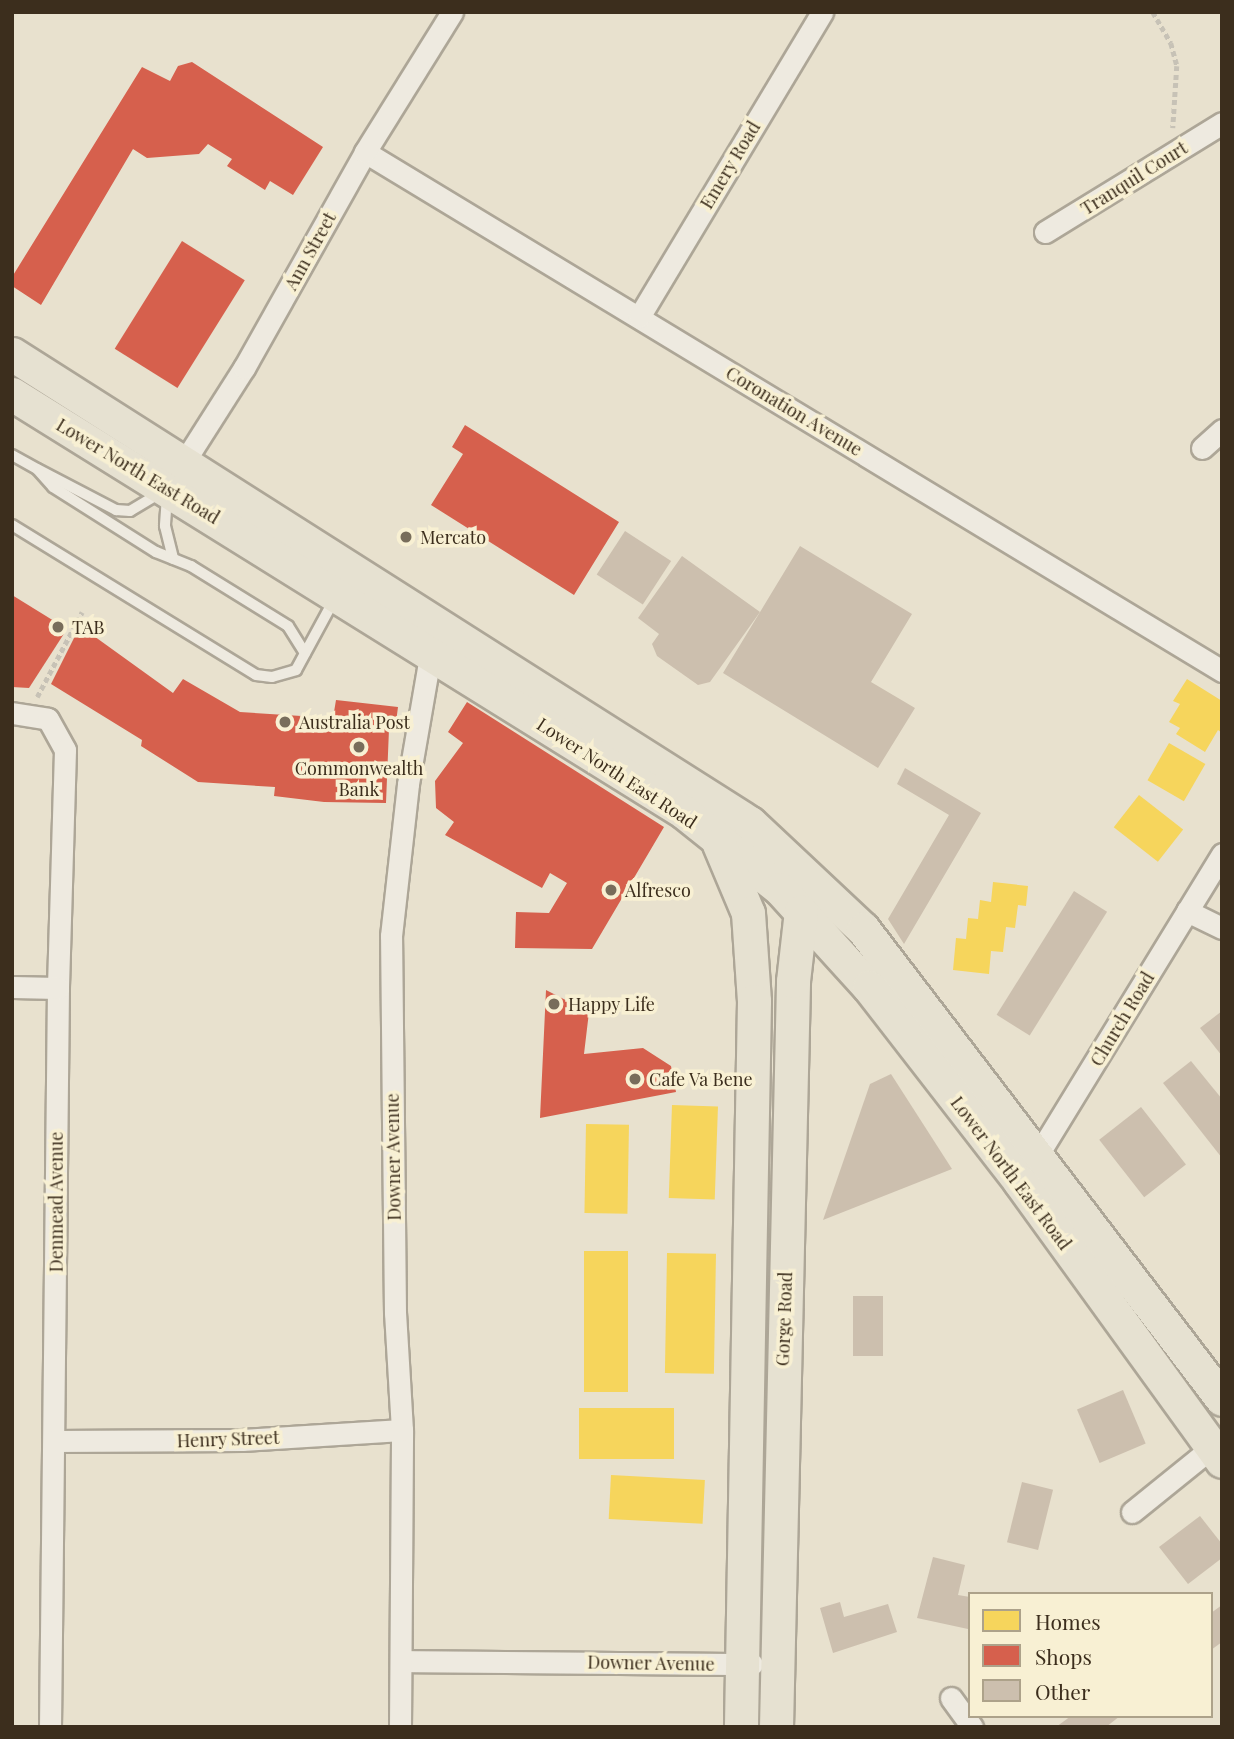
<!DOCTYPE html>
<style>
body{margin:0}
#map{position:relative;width:1234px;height:1739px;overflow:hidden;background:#e8e1ce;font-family:"Playfair Display",serif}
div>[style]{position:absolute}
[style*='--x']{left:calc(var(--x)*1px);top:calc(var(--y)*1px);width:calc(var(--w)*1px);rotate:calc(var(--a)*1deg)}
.homes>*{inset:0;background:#f6d55c;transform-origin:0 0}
.shops>*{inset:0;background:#d6604d;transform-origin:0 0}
.building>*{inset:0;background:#ccbfae;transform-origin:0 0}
.path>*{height:4.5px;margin-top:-2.25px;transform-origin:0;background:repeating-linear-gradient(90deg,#c7c2b6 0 5px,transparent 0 8.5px)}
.roads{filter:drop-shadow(2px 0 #ada697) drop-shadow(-2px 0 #ada697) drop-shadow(0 2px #ada697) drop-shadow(0 -2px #ada697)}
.service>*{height:10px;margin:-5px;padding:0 5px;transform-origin:5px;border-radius:5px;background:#eeeae0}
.minor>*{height:21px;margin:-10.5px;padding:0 10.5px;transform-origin:10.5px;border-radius:10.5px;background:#eeeae0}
.primary>*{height:33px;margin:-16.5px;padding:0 16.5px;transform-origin:16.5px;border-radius:16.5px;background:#e6e1d1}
.dots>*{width:19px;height:19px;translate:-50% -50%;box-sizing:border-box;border:4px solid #f8f0d3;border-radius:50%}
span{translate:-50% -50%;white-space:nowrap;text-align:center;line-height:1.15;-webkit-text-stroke:7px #f8f0d3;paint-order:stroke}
.street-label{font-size:18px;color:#3c2e1d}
.poi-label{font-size:18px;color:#3c2e1d}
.left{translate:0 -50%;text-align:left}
.frame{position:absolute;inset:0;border:14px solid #3c2e1d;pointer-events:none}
.legend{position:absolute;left:968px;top:1592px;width:245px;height:126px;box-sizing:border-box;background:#f8f0d3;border:2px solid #ada28a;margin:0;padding:9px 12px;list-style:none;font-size:21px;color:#3c2e1d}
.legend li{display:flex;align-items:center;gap:14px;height:35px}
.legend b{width:35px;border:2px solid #ada28a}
</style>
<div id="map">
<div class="homes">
<div style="clip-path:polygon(1187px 679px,1222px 701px,1222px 733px,1218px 730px,1205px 752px,1176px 734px,1180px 728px,1169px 722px,1180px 704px,1173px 701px)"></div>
<div style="left:1169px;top:743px;width:42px;height:43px;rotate:30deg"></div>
<div style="left:1139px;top:795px;width:56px;height:41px;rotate:38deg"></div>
<div style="clip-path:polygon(993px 882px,1028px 886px,1026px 906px,1018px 905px,1015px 928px,1006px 927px,1003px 952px,991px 951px,989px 974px,953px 970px,956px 938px,966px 939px,968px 918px,978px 919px,980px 900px,991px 902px)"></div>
<div style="left:672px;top:1105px;width:46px;height:93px;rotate:2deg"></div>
<div style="left:586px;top:1124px;width:43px;height:89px;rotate:1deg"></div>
<div style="left:584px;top:1251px;width:44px;height:141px"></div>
<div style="left:667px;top:1253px;width:49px;height:120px;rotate:1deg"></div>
<div style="left:579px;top:1408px;width:95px;height:51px"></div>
<div style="left:611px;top:1475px;width:94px;height:44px;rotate:3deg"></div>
</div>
<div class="shops">
<div style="clip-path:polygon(192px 62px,323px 147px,293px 195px,270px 181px,265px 190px,227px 166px,232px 159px,208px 144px,199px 154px,147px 158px,133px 149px,41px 305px,12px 286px,12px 277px,142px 67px,170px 81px,178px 66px)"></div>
<div style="left:182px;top:241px;width:74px;height:127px;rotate:32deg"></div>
<div style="clip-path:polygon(465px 425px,619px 522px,574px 595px,431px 505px,463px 454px,452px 447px)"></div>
<div style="clip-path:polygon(12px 595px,67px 629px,29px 688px,12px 687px)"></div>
<div style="clip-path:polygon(80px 626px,173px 693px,183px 679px,240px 712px,333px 718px,336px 700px,398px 707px,395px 730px,389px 729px,386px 803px,324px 802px,274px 796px,275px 787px,198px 782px,141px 746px,142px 740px,51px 684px)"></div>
<div style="clip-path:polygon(467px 702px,664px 827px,592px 949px,515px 948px,516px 912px,549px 913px,567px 883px,550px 873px,542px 888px,445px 835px,454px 822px,436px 808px,435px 781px,463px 743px,448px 732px)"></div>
<div style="clip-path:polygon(546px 990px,589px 1012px,584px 1054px,643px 1048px,671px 1066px,676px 1092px,540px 1118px)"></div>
</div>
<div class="building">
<div style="left:625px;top:531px;width:55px;height:52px;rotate:33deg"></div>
<div style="clip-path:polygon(800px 546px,912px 614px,871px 682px,915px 708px,878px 768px,723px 673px)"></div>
<div style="clip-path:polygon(682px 556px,760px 612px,710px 682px,698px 685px,657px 656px,652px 644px,659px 634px,638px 618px)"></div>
<div style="clip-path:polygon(905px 768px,981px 813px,904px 944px,888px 919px,949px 815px,897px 784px)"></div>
<div style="left:1074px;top:891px;width:39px;height:146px;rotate:32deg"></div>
<div style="clip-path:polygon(1222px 1011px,1222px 1056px,1200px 1028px)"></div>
<div style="clip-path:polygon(1191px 1061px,1222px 1099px,1222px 1158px,1163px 1083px)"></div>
<div style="clip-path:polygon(891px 1074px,952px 1169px,823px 1220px,870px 1084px)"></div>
<div style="left:1141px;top:1107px;width:73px;height:53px;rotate:52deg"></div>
<div style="left:853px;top:1296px;width:30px;height:60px"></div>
<div style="left:1123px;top:1390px;width:58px;height:50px;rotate:67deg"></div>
<div style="left:1022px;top:1482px;width:32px;height:62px;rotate:14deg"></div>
<div style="clip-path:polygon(1200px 1516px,1222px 1544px,1222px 1558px,1188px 1584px,1159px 1547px)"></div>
<div style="clip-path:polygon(933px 1557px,965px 1565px,958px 1595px,970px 1597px,968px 1629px,917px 1618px)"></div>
<div style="clip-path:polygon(840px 1602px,844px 1617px,888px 1604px,897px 1632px,833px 1653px,820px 1608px)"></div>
<div style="clip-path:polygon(1222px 1605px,1222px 1642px,1211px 1650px,1211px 1613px)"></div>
<div style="clip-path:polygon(1071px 1716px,1120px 1716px,1106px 1727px,1056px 1727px)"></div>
</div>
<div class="path">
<div style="--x:1153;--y:12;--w:36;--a:60"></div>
<div style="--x:1171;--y:43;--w:24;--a:75"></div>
<div style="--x:1177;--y:66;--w:62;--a:93.7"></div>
<div style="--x:37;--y:697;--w:96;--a:-62.1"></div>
</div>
<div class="roads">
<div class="service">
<div style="--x:12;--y:455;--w:29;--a:29"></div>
<div style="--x:37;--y:469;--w:24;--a:48"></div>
<div style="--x:53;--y:487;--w:122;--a:32.3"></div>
<div style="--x:156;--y:552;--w:38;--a:22"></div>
<div style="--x:191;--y:566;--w:114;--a:31.7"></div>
<div style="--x:288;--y:626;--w:32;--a:58"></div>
<div style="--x:39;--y:470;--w:87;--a:27.5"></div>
<div style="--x:116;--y:510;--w:14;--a:4"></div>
<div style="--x:130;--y:511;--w:37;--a:-31"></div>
<div style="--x:167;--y:496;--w:30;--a:94"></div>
<div style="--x:165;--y:526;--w:34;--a:76"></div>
<div style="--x:12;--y:525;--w:286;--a:31.6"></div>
<div style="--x:256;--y:675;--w:16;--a:7"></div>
<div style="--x:272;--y:677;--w:25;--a:-16"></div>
<div style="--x:296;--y:670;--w:80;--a:-61.5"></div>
</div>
<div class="minor">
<div style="--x:365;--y:152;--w:1002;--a:31.2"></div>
<div style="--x:1045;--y:232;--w:208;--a:-31.6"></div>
<div style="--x:639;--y:317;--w:356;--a:-59"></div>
<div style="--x:1202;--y:448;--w:27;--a:-42"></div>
<div style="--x:177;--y:473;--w:125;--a:-57.5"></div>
<div style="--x:244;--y:368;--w:248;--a:-60.7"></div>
<div style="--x:365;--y:152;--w:165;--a:-58.1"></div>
<div style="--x:12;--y:713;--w:36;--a:9"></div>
<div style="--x:48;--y:719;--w:35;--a:61"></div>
<div style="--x:65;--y:750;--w:238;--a:91.7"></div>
<div style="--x:58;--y:988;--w:739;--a:90.62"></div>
<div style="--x:1187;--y:911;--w:39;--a:26"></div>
<div style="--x:12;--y:987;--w:46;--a:1.2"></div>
<div style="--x:1031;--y:1166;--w:366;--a:-58.5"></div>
<div style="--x:54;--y:1441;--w:188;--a:-0.3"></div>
<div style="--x:242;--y:1440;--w:160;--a:-3.6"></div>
<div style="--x:1132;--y:1512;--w:113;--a:-38.9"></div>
<div style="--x:401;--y:1661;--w:351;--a:0.5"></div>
<div style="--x:951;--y:1698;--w:36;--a:54"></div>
<div style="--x:400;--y:1727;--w:297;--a:-89.6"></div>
<div style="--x:402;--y:1430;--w:117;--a:-93.4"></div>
<div style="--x:395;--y:1313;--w:377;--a:-90.6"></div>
<div style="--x:391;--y:936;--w:153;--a:-83.6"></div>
<div style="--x:408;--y:784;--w:130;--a:-80.2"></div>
</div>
<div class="primary">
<div style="--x:12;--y:354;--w:874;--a:32.44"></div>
<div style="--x:750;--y:823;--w:155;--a:43.2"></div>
<div style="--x:863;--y:929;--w:591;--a:52.63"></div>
<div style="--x:12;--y:394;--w:791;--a:31.88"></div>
<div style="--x:684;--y:812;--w:123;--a:38.7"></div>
<div style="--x:780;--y:889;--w:132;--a:47.8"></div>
<div style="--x:869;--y:987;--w:247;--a:52.2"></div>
<div style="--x:1020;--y:1182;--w:344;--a:54.1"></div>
<div style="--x:719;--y:844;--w:75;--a:67.2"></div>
<div style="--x:748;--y:913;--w:88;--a:86.1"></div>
<div style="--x:754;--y:1001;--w:726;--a:91.03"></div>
<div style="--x:776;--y:1727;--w:746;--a:-88.69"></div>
<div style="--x:793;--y:981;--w:70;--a:-83.5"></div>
</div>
</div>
<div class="dots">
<div style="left:406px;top:537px;background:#786d5b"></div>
<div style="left:58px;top:627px;background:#786d5b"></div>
<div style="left:285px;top:722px;background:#786d5b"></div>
<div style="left:359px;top:747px;background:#786d5b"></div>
<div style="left:611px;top:890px;background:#786d5b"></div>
<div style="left:554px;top:1004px;background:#786d5b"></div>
<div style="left:635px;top:1079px;background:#786d5b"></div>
</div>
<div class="street-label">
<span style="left:730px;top:165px;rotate:-59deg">Emery Road</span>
<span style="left:1134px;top:178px;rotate:-32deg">Tranquil Court</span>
<span style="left:310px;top:251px;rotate:-61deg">Ann Street</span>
<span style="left:794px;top:411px;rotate:31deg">Coronation Avenue</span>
<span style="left:138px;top:471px;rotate:31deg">Lower North East Road</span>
<span style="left:617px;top:773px;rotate:33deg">Lower North East Road</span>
<span style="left:1122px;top:1019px;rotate:-59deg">Church Road</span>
<span style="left:393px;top:1157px;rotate:-91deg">Downer Avenue</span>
<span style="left:1011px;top:1173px;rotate:53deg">Lower North East Road</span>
<span style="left:56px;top:1202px;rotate:-90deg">Denmead Avenue</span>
<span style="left:784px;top:1319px;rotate:-88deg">Gorge Road</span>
<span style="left:228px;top:1439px;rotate:-2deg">Henry Street</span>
<span style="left:651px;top:1663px;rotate:1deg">Downer Avenue</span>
</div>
<div class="poi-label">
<span class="left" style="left:420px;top:537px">Mercato</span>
<span class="left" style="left:72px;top:627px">TAB</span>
<span class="left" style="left:299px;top:722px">Australia Post</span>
<span style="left:359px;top:779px">Commonwealth<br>Bank</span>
<span class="left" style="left:625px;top:890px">Alfresco</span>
<span class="left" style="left:568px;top:1004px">Happy Life</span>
<span class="left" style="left:649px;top:1079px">Cafe Va Bene</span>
</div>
<div class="frame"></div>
<ul class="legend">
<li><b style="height:19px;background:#f6d55c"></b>Homes</li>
<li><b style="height:19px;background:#d6604d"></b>Shops</li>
<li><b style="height:19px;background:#ccbfae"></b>Other</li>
</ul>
</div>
